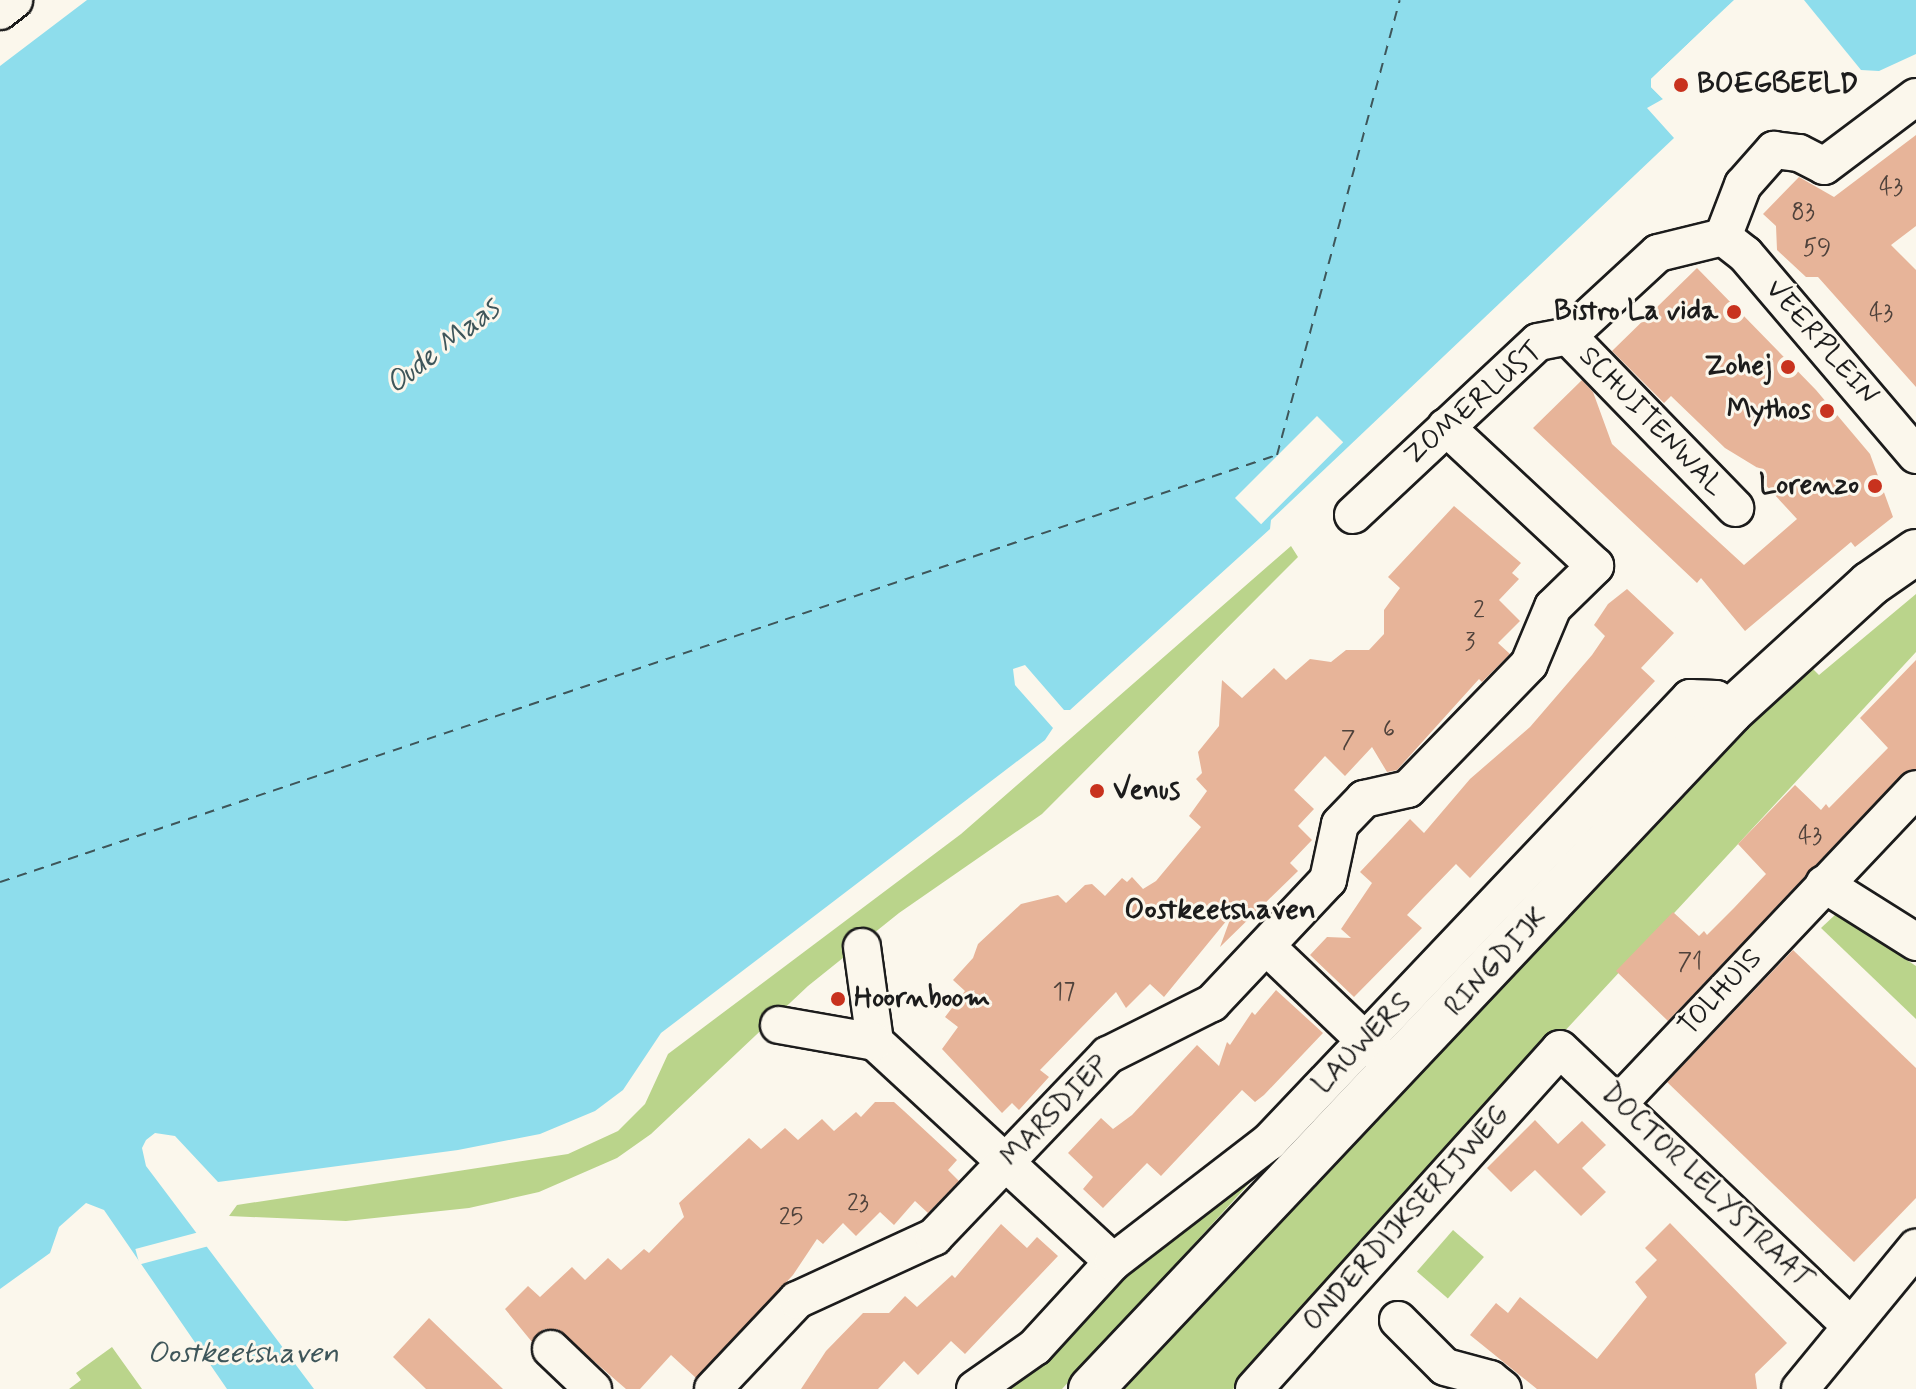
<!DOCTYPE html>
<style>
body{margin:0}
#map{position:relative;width:1916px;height:1389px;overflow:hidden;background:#fbf7ec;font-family:Mynerve,sans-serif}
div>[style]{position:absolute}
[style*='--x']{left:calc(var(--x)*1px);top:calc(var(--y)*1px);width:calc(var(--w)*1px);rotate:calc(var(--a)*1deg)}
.green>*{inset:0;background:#bad48b;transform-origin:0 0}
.water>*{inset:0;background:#8eddec}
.pier>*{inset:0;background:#fbf7ec;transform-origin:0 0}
.ferry>*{height:2px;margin-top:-1px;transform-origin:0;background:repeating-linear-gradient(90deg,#3e565a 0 10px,transparent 0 18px)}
.building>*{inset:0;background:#e7b499}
.roads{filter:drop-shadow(2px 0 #1c1c1c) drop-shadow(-2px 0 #1c1c1c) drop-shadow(0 2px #1c1c1c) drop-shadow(0 -2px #1c1c1c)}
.minor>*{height:36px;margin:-18px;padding:0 18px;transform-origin:18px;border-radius:18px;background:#fbf7ec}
.major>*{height:44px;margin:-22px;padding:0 22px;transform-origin:22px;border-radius:22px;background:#fbf7ec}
.dots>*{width:22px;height:22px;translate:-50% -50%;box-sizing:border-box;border:4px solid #fbf7ec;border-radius:50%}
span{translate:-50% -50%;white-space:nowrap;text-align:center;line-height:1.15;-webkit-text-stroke:6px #fbf7ec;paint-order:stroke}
.number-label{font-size:24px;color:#4f423b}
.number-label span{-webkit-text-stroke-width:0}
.poi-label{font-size:28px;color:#1c1c1c;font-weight:700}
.left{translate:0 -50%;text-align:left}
.right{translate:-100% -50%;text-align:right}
.street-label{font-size:28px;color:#1c1c1c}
.water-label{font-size:30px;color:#3e565a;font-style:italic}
.neighbourhood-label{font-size:30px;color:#1c1c1c;font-weight:700}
</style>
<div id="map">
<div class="green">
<div style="clip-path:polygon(1291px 546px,1298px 557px,1042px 814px,899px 913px,808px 986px,651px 1134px,617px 1158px,539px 1192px,469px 1208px,346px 1221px,229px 1216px,237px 1205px,568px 1154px,618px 1131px,645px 1104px,668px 1054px,961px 834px)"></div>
<div style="clip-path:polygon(1916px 594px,1916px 652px,1233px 1389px,1124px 1389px,1807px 663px,1819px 675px)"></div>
<div style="clip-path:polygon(1836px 914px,1916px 966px,1916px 1019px,1821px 928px)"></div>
<div style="clip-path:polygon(1265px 1166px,1062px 1389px,1002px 1389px,1128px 1267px)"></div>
<div style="left:1453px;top:1230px;width:41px;height:55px;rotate:41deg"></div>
<div style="clip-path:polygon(112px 1347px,142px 1389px,69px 1389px,81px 1380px,76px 1373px)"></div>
</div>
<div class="water">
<div style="clip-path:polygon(87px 0,1734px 0,1651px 79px,1651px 87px,1663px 99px,1647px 108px,1674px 138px,1271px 520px,1270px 529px,1070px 710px,1064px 710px,1025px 665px,1013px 669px,1015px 685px,1053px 728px,1045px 740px,661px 1033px,623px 1090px,595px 1111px,540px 1134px,458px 1150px,218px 1182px,175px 1136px,155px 1133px,146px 1140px,142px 1148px,146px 1166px,314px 1389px,227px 1389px,104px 1210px,86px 1203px,59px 1227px,50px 1253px,0 1289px,0 66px)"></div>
<div style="clip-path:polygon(1804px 0,1916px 0,1916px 54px,1879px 71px,1861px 70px)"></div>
</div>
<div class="pier">
<div style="clip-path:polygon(1734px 0,1655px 80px,1663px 99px,1651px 87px,1651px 79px)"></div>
<div style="left:1317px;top:416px;width:37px;height:116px;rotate:45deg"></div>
<div style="left:203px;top:1231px;width:16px;height:70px;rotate:75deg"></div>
</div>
<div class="ferry">
<div style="--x:0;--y:882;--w:1346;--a:-18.49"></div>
<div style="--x:1277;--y:455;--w:471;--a:-74.9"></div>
</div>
<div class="building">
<div style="clip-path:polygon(1916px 135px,1916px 226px,1891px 245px,1916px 270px,1916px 387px,1818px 277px,1806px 277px,1777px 250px,1776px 226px,1763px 214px,1799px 177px,1834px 197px)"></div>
<div style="clip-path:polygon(1697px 268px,1816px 390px,1870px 454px,1893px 517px,1855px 547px,1851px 542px,1745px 631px,1701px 578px,1697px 583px,1533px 428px,1582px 380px,1593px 392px,1612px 444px,1744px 565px,1797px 519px,1760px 479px,1766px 473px,1725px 448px,1671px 396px,1664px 403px,1612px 351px)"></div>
<div style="clip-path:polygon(1454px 506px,1521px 563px,1512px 573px,1519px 579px,1499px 600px,1520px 621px,1498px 643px,1510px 654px,1482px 682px,1479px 679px,1397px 770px,1387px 772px,1372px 747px,1345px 776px,1325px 756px,1294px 790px,1314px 809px,1298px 826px,1312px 840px,1290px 863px,1298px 871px,1220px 947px,1232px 914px,1164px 997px,1150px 984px,1126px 1008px,1116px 992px,1040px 1070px,1049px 1077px,1019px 1110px,1012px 1103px,1002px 1113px,942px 1049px,958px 1027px,945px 1017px,965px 991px,953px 980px,973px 958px,978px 944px,1021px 904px,1058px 895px,1066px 903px,1085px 885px,1092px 884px,1105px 896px,1122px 878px,1127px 882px,1132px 877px,1143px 889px,1156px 881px,1201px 827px,1189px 816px,1207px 791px,1196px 779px,1202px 773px,1198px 752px,1219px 726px,1222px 680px,1242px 698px,1274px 668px,1286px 680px,1310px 659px,1331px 662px,1346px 650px,1369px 650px,1384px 634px,1384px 610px,1400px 588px,1388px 577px)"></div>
<div style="clip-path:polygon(1627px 589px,1674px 633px,1641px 668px,1655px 681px,1470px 878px,1456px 864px,1423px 898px,1407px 915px,1422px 928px,1354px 997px,1310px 955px,1327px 937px,1351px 938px,1341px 929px,1372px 883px,1360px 872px,1410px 819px,1424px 833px,1470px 779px,1530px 727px,1592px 655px,1605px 636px,1594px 625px,1608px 604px)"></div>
<div style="clip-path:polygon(1916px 660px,1916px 769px,1901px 775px,1668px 1021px,1616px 971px,1673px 912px,1699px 936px,1704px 931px,1707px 935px,1734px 908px,1766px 874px,1738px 844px,1795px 785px,1821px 810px,1826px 804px,1829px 808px,1888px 748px,1860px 718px)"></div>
<div style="clip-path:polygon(1793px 950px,1916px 1068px,1916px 1198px,1854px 1262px,1667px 1082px)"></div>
<div style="clip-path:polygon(1276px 990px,1323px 1033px,1264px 1095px,1255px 1102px,1242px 1090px,1161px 1176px,1147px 1163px,1103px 1208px,1083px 1189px,1093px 1177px,1068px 1153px,1101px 1118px,1113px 1129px,1132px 1115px,1197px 1045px,1219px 1066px,1227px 1042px,1230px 1045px,1252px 1012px,1255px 1015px)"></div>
<div style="clip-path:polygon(875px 1102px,894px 1102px,904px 1111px,957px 1160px,948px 1170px,959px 1181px,928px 1213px,915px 1201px,894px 1225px,880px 1212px,856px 1236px,843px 1223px,823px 1244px,817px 1239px,793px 1275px,696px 1378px,671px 1355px,640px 1389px,626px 1389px,557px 1329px,544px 1329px,532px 1342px,505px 1309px,528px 1286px,540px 1297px,572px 1267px,585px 1280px,608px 1258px,621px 1270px,644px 1249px,649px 1253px,684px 1217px,679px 1203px,749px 1138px,761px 1149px,785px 1128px,798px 1140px,822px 1119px,834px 1131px,856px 1112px,861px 1117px)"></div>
<div style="clip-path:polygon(1535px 1120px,1558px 1144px,1582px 1121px,1606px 1145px,1582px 1168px,1606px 1192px,1581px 1216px,1535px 1170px,1511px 1192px,1487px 1168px)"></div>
<div style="clip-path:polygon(1670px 1223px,1787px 1343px,1755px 1374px,1757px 1389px,1537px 1389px,1470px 1335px,1496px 1303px,1508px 1313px,1520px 1297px,1597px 1359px,1647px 1297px,1635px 1282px,1657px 1260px,1645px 1248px)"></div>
<div style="clip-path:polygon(1001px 1224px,1027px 1248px,1037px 1237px,1058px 1256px,965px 1354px,951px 1341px,918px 1375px,904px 1361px,878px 1389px,801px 1389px,826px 1351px,863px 1313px,889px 1313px,905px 1296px,917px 1307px,952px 1275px,955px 1278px)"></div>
<div style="clip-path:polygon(429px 1318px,458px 1346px,503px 1389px,426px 1389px,393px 1357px)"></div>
</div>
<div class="roads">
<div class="minor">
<div style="--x:0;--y:11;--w:18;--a:-38"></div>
<div style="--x:1723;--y:237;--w:28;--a:38"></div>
<div style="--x:1745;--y:254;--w:264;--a:49.6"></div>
<div style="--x:1723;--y:237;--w:56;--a:-69"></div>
<div style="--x:1743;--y:185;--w:47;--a:-48.5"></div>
<div style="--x:1774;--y:150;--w:25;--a:7"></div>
<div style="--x:1799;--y:153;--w:28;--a:27"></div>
<div style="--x:1824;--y:166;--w:115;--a:-36.9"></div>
<div style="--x:1568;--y:336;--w:240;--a:45.8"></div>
<div style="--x:1353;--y:515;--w:253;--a:-43.1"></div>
<div style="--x:1538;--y:342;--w:31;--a:-11"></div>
<div style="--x:1568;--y:336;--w:122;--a:-42.7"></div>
<div style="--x:1658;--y:253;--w:67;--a:-13.8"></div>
<div style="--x:1824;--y:884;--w:109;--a:32.2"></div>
<div style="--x:862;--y:947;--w:96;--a:82.2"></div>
<div style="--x:875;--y:1042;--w:324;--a:42.7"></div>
<div style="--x:1267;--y:947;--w:162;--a:43.7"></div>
<div style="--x:779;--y:1025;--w:97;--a:10"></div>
<div style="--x:1619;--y:1103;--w:432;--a:-46.6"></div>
<div style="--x:1398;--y:1320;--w:66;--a:45"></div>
<div style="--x:1445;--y:1367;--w:47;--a:14.9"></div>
<div style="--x:1490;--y:1379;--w:16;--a:38"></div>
<div style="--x:551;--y:1349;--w:58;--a:43.6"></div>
<div style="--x:713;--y:1389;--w:122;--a:-46.7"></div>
<div style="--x:797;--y:1300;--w:151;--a:-24.7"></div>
<div style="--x:934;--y:1237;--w:252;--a:-46.3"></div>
<div style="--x:1108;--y:1055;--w:116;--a:-26.6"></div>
<div style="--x:1212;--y:1003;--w:169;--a:-46.7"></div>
<div style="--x:1328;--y:880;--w:57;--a:-77.9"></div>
<div style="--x:1340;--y:824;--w:35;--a:-46"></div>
<div style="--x:1364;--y:799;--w:45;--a:-12.8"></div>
<div style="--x:1408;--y:789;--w:174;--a:-45.9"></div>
<div style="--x:1529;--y:664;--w:62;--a:-67.2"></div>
<div style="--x:1553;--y:607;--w:59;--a:-44.3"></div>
<div style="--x:1595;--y:566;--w:204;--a:-137"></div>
<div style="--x:975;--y:1389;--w:73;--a:-35"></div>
<div style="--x:1035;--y:1347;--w:115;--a:-47.5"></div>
<div style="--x:1113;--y:1262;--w:197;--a:-37.6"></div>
<div style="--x:1269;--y:1142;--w:612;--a:-46.52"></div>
<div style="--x:1690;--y:698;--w:26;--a:2"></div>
<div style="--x:1716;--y:699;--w:19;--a:39"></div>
<div style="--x:1254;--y:1389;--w:457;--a:-48"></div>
<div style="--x:1560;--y:1049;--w:402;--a:43.6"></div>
<div style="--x:1800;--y:1389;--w:183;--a:-50.6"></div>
</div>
<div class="major">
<div style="--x:1091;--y:1389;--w:932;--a:-46.65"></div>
<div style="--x:1731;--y:711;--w:188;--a:-42.4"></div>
<div style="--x:1870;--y:584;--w:56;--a:-34.8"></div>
</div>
</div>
<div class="dots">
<div style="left:1681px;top:85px;background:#c8321e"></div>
<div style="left:1734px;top:312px;background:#c8321e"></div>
<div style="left:1788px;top:367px;background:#c8321e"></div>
<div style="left:1827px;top:411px;background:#c8321e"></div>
<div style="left:1875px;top:486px;background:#c8321e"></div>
<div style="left:1097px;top:791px;background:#c8321e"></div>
<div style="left:838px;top:999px;background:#c8321e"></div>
</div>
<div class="number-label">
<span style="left:1891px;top:188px">43</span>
<span style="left:1803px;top:213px">83</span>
<span style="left:1817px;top:249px">59</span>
<span style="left:1881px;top:314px">43</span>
<span style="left:1479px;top:611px">2</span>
<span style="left:1470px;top:643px">3</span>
<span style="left:1389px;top:730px">6</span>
<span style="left:1348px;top:741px">7</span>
<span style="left:1810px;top:837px">43</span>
<span style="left:1690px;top:963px">71</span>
<span style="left:1064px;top:993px">17</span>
<span style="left:858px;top:1204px">23</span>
<span style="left:791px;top:1218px">25</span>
</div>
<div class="poi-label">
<span class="left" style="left:1697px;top:85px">BOEGBEELD</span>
<span class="right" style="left:1718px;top:312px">Bistro La vida</span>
<span class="right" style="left:1772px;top:367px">Zohej</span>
<span class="right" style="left:1811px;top:411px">Mythos</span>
<span class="right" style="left:1859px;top:486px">Lorenzo</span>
<span class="left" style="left:1113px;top:791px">Venus</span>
<span class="left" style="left:854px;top:999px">Hoornboom</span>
</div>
<div class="street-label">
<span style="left:1821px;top:343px;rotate:49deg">VEERPLEIN</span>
<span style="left:1474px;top:404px;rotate:-41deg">ZOMERLUST</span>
<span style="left:1651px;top:422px;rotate:46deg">SCHUITENWAL</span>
<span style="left:1497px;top:963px;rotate:-47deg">RINGDIJK</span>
<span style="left:1721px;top:993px;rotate:-47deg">TOLHUIS</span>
<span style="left:1363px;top:1044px;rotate:-46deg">LAUWERS</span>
<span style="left:1056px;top:1112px;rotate:-46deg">MARSDIEP</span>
<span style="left:1706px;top:1187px;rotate:44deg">DOCTOR LELYSTRAAT</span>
<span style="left:1407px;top:1219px;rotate:-48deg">ONDERDIJKSERIJWEG</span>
</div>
<div class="water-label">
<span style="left:443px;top:347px;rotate:-38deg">Oude Maas</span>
<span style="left:243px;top:1354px">Oostkeetshaven</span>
</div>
<div class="neighbourhood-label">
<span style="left:1220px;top:910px">Oostkeetshaven</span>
</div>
</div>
